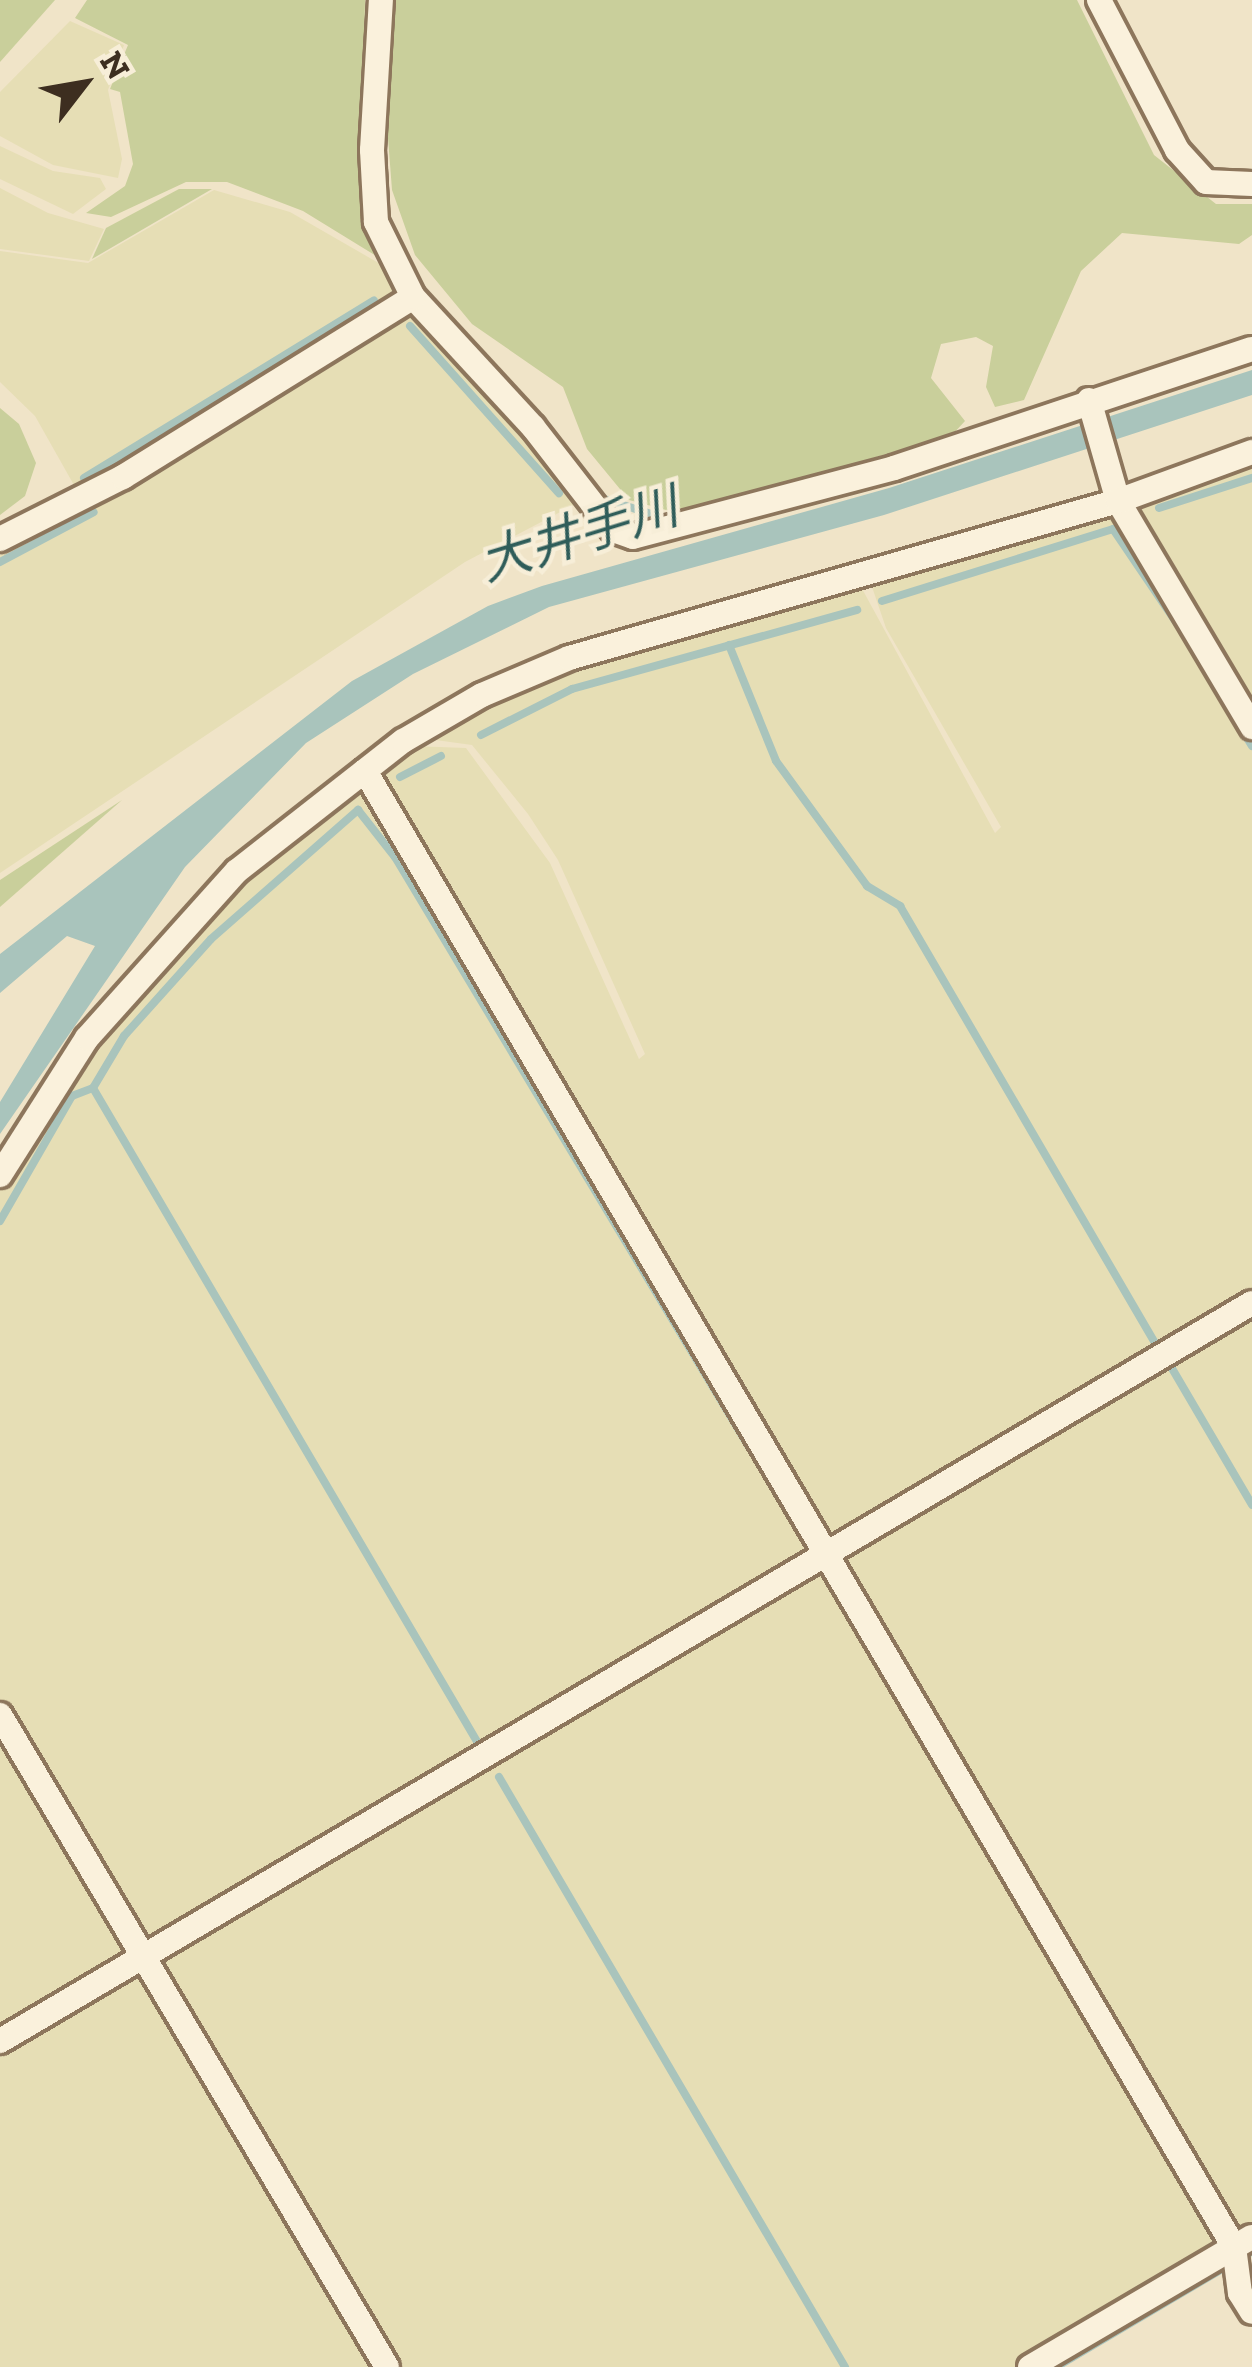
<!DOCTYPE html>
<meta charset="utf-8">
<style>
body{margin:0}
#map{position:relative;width:1252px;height:2367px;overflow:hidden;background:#f0e4c8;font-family:"Zilla Slab","Noto Sans JP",serif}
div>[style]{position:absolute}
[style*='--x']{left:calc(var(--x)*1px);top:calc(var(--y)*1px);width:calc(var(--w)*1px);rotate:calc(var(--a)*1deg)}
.farmland>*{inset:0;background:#e6deb5}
.green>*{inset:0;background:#c9cf9b}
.water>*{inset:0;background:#a9c4bc}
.stream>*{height:8px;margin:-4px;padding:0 4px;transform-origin:4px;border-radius:4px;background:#a9c4bc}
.roads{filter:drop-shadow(3px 0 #8d765c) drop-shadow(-3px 0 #8d765c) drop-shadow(0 3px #8d765c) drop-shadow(0 -3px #8d765c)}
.street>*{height:24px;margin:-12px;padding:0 12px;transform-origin:12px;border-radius:12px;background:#faf1dc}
span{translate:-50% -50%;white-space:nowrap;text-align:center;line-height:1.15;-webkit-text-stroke:9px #f7eed8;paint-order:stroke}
.water-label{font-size:51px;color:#2f5d5a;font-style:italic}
.north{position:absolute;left:24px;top:24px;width:120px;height:120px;-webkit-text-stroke:9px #f7eed8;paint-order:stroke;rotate:59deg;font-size:33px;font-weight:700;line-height:48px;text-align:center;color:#3d2e20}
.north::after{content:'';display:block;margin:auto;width:42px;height:54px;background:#3d2e20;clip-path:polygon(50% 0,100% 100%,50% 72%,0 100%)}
</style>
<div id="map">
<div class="farmland">
<div style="clip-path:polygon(70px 21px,124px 45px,108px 90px,122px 159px,118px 178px,53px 165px,0 136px,0 92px)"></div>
<div style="clip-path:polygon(0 146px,53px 171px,100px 178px,106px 189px,73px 214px,0 179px)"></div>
<div style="clip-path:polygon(0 188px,48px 213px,104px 229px,89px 261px,0 249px)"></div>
<div style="clip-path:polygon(214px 190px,290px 212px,389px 269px,401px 292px,79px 494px,35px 416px,0 382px,0 251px,88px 263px)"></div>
<div style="clip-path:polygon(409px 315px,436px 326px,583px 500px,465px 562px,0 873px,0 555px)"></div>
<div style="clip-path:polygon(1252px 461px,1252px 712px,1140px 515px,1144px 501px)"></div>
<div style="clip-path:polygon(1114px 514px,1252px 733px,1252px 1297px,833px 1545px,380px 780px,381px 765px,411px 746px,466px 748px,550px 863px,639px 1059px,645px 1054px,558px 860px,528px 814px,472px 745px,421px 738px,556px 669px,860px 585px,995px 833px,1001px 827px,886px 628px,870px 581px)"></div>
<div style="clip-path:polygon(359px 788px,814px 1549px,144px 1944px,0 1702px,0 1190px,151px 972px,281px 844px)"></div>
<div style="clip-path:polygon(1252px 1308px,1252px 2230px,1239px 2235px,836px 1557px)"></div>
<div style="clip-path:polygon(820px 1566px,1223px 2244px,1018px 2367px,393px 2367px,153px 1964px)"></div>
<div style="clip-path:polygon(0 1727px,132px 1953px,0 2035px)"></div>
<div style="clip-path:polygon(137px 1968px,380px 2367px,0 2367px,0 2049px)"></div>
</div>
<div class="green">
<div style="clip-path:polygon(0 0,55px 0,0 62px)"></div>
<div style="clip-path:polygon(87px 0,365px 0,362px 173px,386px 262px,303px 211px,227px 182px,186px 182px,111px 217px,86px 213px,125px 186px,133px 164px,120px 92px,110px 89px,128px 45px,75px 18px)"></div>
<div style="clip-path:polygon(396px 0,1077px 0,1154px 155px,1216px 204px,1252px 204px,1252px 235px,1239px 244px,1122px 233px,1081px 271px,1024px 400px,995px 407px,986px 387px,993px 346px,976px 337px,941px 344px,931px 378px,965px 421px,952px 435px,681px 514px,629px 500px,587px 449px,563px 387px,472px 324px,415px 255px,392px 190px,387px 125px)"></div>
<div style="clip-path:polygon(179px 189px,212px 189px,92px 259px,106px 228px)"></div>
<div style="clip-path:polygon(0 408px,19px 424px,36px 463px,25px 496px,0 515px)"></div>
<div style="clip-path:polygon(122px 800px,0 907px,0 880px)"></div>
</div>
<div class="water">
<div style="clip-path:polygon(1252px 370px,1252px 395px,884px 515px,549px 607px,413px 674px,306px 743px,185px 867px,0 1134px,0 1102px,95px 946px,67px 936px,0 993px,0 954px,352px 681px,488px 606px,542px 586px,889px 488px)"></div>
<div style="clip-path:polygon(1252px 2248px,1252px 2256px,1147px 2318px,1064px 2367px,1050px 2367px)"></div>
</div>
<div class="stream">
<div style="--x:410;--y:326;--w:224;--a:48.3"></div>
<div style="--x:84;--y:478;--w:340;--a:-31.5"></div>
<div style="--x:598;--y:497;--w:76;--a:17.7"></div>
<div style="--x:1159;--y:508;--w:98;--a:-17.9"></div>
<div style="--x:0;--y:562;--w:106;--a:-28"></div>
<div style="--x:882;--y:601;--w:242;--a:-17.3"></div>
<div style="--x:1113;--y:529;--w:116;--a:55.9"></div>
<div style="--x:729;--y:645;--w:125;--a:67.9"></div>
<div style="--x:776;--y:761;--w:155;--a:53.9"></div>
<div style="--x:867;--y:886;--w:39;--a:31"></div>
<div style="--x:900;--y:906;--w:512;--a:59.73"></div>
<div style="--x:1242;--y:730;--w:19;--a:58"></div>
<div style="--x:481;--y:735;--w:102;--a:-26.8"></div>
<div style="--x:572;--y:689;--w:296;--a:-15.5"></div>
<div style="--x:400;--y:777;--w:46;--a:-27.1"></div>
<div style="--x:93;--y:1088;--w:762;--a:59.56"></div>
<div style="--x:0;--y:1221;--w:144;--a:-60.1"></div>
<div style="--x:72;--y:1096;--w:22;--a:-21"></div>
<div style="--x:93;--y:1088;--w:61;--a:-59.2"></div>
<div style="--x:124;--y:1036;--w:130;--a:-48.1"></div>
<div style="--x:211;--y:939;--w:196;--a:-41.3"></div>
<div style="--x:358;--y:810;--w:60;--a:51.8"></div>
<div style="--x:395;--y:857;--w:688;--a:59.04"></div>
<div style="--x:1170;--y:1365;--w:162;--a:59.6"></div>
<div style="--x:499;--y:1777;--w:684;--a:59.61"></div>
</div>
<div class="roads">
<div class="street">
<div style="--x:1099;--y:0;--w:169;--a:62.5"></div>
<div style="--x:1177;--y:150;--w:43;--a:47.8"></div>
<div style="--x:1206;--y:182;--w:46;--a:2.5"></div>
<div style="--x:413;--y:297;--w:177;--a:47.3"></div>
<div style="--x:533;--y:427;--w:130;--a:52.2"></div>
<div style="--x:613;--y:530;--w:21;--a:19"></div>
<div style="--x:633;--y:537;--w:270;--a:-14.8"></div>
<div style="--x:894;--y:468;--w:377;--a:-18.4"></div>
<div style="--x:1089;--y:400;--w:105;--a:74"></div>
<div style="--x:1118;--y:501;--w:263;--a:59.3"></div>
<div style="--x:0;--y:539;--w:138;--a:-26.8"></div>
<div style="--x:123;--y:477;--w:341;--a:-31.8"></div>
<div style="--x:413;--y:297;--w:84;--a:-116.3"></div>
<div style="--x:376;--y:222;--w:72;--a:-93.2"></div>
<div style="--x:372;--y:150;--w:150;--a:-86.6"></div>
<div style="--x:365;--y:771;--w:1713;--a:59.51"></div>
<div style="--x:1234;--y:2247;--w:46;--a:82.6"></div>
<div style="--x:1240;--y:2293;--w:22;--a:58"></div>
<div style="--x:0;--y:1175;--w:162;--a:-57.6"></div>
<div style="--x:87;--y:1038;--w:224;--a:-48.1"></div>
<div style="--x:237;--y:871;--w:211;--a:-38.1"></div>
<div style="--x:403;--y:741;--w:91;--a:-30.2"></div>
<div style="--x:482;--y:695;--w:95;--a:-23"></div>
<div style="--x:569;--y:658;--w:571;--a:-15.96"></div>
<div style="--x:1118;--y:501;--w:143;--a:-20.1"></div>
<div style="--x:0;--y:1715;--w:758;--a:59.31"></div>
<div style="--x:0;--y:2041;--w:1453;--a:-30.52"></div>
<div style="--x:1030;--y:2367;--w:257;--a:-30.4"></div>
</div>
</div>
<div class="water-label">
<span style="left:579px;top:535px;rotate:-17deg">大井手川</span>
</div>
<div class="north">N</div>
</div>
